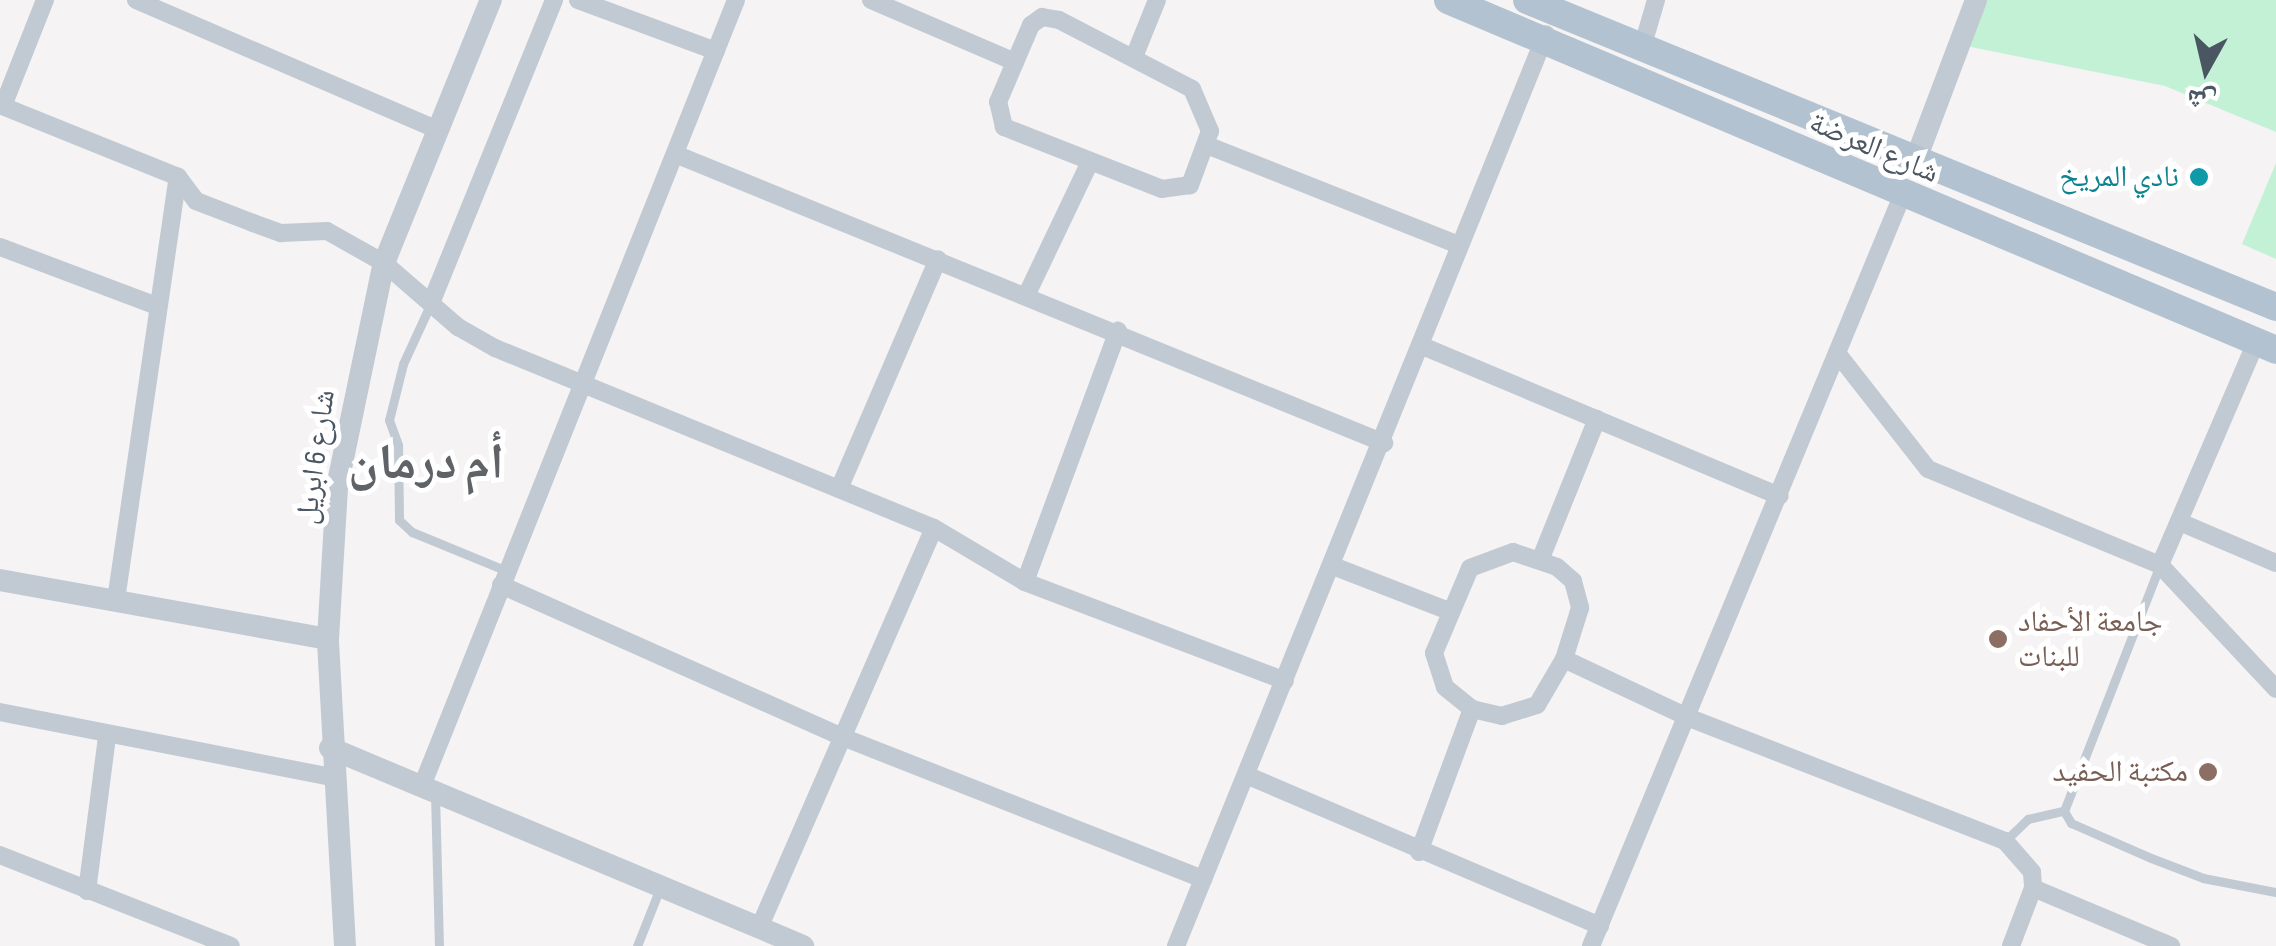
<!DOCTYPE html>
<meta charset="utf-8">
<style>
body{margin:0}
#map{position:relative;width:2276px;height:946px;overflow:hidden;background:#f5f3f3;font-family:"Sofia Sans Condensed","Noto Naskh Arabic",sans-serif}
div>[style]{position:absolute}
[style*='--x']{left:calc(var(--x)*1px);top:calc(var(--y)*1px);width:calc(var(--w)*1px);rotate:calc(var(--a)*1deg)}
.green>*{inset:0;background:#c3f1d5}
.service>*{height:9px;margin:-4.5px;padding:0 4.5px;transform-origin:4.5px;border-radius:4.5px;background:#c1cad2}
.minor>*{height:18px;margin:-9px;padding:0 9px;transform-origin:9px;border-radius:9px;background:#c1cad2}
.tertiary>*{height:22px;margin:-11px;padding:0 11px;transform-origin:11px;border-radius:11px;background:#c1cad2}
.primary>*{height:28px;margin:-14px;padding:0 14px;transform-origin:14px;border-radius:14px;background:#b3c2d1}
.dots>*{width:28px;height:28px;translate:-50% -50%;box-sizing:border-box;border:5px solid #fff;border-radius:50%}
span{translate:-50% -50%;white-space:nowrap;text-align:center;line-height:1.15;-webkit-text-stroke:10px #fff;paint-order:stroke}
.street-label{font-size:30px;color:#4a5661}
.culture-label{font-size:30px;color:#0d838f}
.right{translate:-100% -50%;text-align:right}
.education-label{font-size:30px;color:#785e54}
.left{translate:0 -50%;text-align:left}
.town-label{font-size:50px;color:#5f6368;font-weight:700}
.north{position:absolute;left:2156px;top:20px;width:100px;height:100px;-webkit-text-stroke:8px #fff;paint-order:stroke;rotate:188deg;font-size:28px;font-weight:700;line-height:40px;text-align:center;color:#4a5661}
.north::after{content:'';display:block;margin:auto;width:35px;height:45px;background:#4a5661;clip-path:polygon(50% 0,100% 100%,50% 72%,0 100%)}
</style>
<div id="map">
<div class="green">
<div style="clip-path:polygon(1986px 0,2276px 0,2276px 132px,2165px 86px,1966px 46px)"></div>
<div style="clip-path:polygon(2276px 163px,2276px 259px,2242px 244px)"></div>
</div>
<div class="service">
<div style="--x:431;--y:303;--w:67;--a:114.7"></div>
<div style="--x:403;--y:364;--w:58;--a:104"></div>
<div style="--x:389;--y:420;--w:27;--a:70"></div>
<div style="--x:398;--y:445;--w:75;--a:89.2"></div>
<div style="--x:399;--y:520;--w:18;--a:43"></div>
<div style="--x:412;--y:532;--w:103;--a:22.3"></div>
<div style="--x:435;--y:794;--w:152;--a:88.5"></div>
<div style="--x:2064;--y:811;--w:262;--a:-68.7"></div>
<div style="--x:2064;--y:811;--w:14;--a:60"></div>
<div style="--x:2071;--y:823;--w:87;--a:23.6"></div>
<div style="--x:2151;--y:858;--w:56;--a:21"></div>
<div style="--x:2203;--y:878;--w:74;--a:10.9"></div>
<div style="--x:2005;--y:841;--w:32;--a:-44"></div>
<div style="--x:2028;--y:819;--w:37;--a:-13"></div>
<div style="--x:637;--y:946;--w:62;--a:-68.4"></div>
</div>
<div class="minor">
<div style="--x:136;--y:0;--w:327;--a:23.3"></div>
<div style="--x:578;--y:0;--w:147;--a:20.3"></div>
<div style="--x:871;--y:0;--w:157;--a:23.3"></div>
<div style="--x:1042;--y:17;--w:17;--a:10"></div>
<div style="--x:1059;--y:20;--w:150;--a:27.4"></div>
<div style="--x:1192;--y:89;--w:46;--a:66.8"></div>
<div style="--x:1210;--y:131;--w:58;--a:110.3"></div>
<div style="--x:1190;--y:185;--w:28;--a:172"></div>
<div style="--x:1162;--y:189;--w:170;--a:-158.6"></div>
<div style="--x:1004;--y:127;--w:26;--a:-103"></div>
<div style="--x:998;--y:102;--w:84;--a:-66.8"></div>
<div style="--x:1031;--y:25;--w:14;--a:-36"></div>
<div style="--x:1642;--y:48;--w:50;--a:-73.7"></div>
<div style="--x:1134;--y:57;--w:61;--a:-68"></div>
<div style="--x:0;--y:105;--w:192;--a:22"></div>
<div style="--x:178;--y:177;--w:30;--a:53"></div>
<div style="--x:196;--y:201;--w:61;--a:21.1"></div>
<div style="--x:253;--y:223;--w:30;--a:20"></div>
<div style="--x:281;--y:233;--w:46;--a:-2.5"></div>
<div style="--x:327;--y:231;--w:65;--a:29.3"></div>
<div style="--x:384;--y:263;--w:98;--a:40.9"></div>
<div style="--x:458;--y:327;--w:43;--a:29.6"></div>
<div style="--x:495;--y:348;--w:474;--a:22.3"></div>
<div style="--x:934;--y:528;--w:106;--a:30.7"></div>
<div style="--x:1025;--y:582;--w:278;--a:20.8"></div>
<div style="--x:3;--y:106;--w:114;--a:-68.4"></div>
<div style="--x:1209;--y:146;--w:269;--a:21.6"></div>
<div style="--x:675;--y:154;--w:766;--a:22.18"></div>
<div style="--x:0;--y:247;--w:168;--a:20.6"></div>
<div style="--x:1027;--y:294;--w:146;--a:-64.5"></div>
<div style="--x:431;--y:303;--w:327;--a:-67.9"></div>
<div style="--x:1420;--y:345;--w:390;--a:22.8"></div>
<div style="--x:1837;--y:353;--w:147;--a:51.9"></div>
<div style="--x:1928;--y:469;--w:251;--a:22.5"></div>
<div style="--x:2160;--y:565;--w:170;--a:46.9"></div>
<div style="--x:839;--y:489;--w:250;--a:-66.7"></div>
<div style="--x:2182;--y:523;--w:102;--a:23.1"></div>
<div style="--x:1513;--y:552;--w:46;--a:18.8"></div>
<div style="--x:1557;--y:567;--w:21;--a:41"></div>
<div style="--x:1573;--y:581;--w:28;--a:75"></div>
<div style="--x:1580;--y:608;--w:53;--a:107.4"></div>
<div style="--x:1564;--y:659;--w:53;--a:120.4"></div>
<div style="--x:1537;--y:705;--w:37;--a:163"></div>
<div style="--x:1502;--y:716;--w:31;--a:-167"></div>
<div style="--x:1472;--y:709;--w:35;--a:-141"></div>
<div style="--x:1445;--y:687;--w:36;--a:-108"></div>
<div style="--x:1434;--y:653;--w:92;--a:-67"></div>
<div style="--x:1470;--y:568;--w:46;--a:-20.4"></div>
<div style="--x:1541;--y:558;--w:150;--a:-68.1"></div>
<div style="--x:2160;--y:565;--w:243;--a:-66.7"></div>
<div style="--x:1333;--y:566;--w:124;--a:21.2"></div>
<div style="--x:1025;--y:582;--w:268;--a:-69.7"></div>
<div style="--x:501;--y:585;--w:376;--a:24"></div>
<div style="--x:845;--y:738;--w:385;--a:21.5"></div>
<div style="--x:116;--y:600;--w:428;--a:-81.7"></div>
<div style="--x:1564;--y:659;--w:136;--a:25.2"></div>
<div style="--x:1687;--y:717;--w:341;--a:21.3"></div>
<div style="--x:2005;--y:841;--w:41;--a:48.9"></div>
<div style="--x:2032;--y:872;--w:16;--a:86"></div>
<div style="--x:2033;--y:888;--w:62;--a:110.8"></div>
<div style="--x:0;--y:712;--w:341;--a:11.1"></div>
<div style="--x:1246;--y:775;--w:385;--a:23.1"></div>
<div style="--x:422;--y:786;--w:846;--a:-68.22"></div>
<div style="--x:1419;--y:852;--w:153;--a:-69.7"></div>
<div style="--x:0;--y:855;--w:248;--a:21.5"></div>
<div style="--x:2033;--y:888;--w:150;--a:22.8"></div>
<div style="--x:87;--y:891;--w:156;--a:-82.6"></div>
<div style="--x:760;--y:926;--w:434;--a:-66.4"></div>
<div style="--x:1176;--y:946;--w:984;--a:-67.92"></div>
<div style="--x:1591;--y:946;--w:812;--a:-67.48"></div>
</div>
<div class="tertiary">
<div style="--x:1916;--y:159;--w:170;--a:-69.3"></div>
<div style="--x:0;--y:580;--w:333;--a:10.2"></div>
<div style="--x:330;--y:748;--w:513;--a:22.71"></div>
<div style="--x:345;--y:946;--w:307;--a:-93.2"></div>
<div style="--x:328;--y:639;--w:152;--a:-86.6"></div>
<div style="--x:337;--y:487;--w:229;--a:-78.2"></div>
<div style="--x:384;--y:263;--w:284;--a:-67.9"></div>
</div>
<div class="primary">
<div style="--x:1448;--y:0;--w:899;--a:22.91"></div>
<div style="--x:1527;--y:0;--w:809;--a:22.29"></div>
</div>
<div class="dots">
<div style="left:2199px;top:177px;background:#0f9aa8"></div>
<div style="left:1998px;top:639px;background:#8d6e63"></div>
<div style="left:2208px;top:772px;background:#8d6e63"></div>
</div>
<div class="street-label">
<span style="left:1874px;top:148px;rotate:23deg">شارع العرضة</span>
<span style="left:316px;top:457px;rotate:-82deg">شارع 6 ابريل</span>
</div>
<div class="culture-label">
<span class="right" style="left:2179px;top:177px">نادي المريخ</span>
</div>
<div class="education-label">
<span class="left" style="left:2018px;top:639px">جامعة الأحفاد<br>للبنات</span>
<span class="right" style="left:2188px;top:772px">مكتبة الحفيد</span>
</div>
<div class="town-label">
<span style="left:426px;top:464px">أم درمان</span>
</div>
<div class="north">ش</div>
</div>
